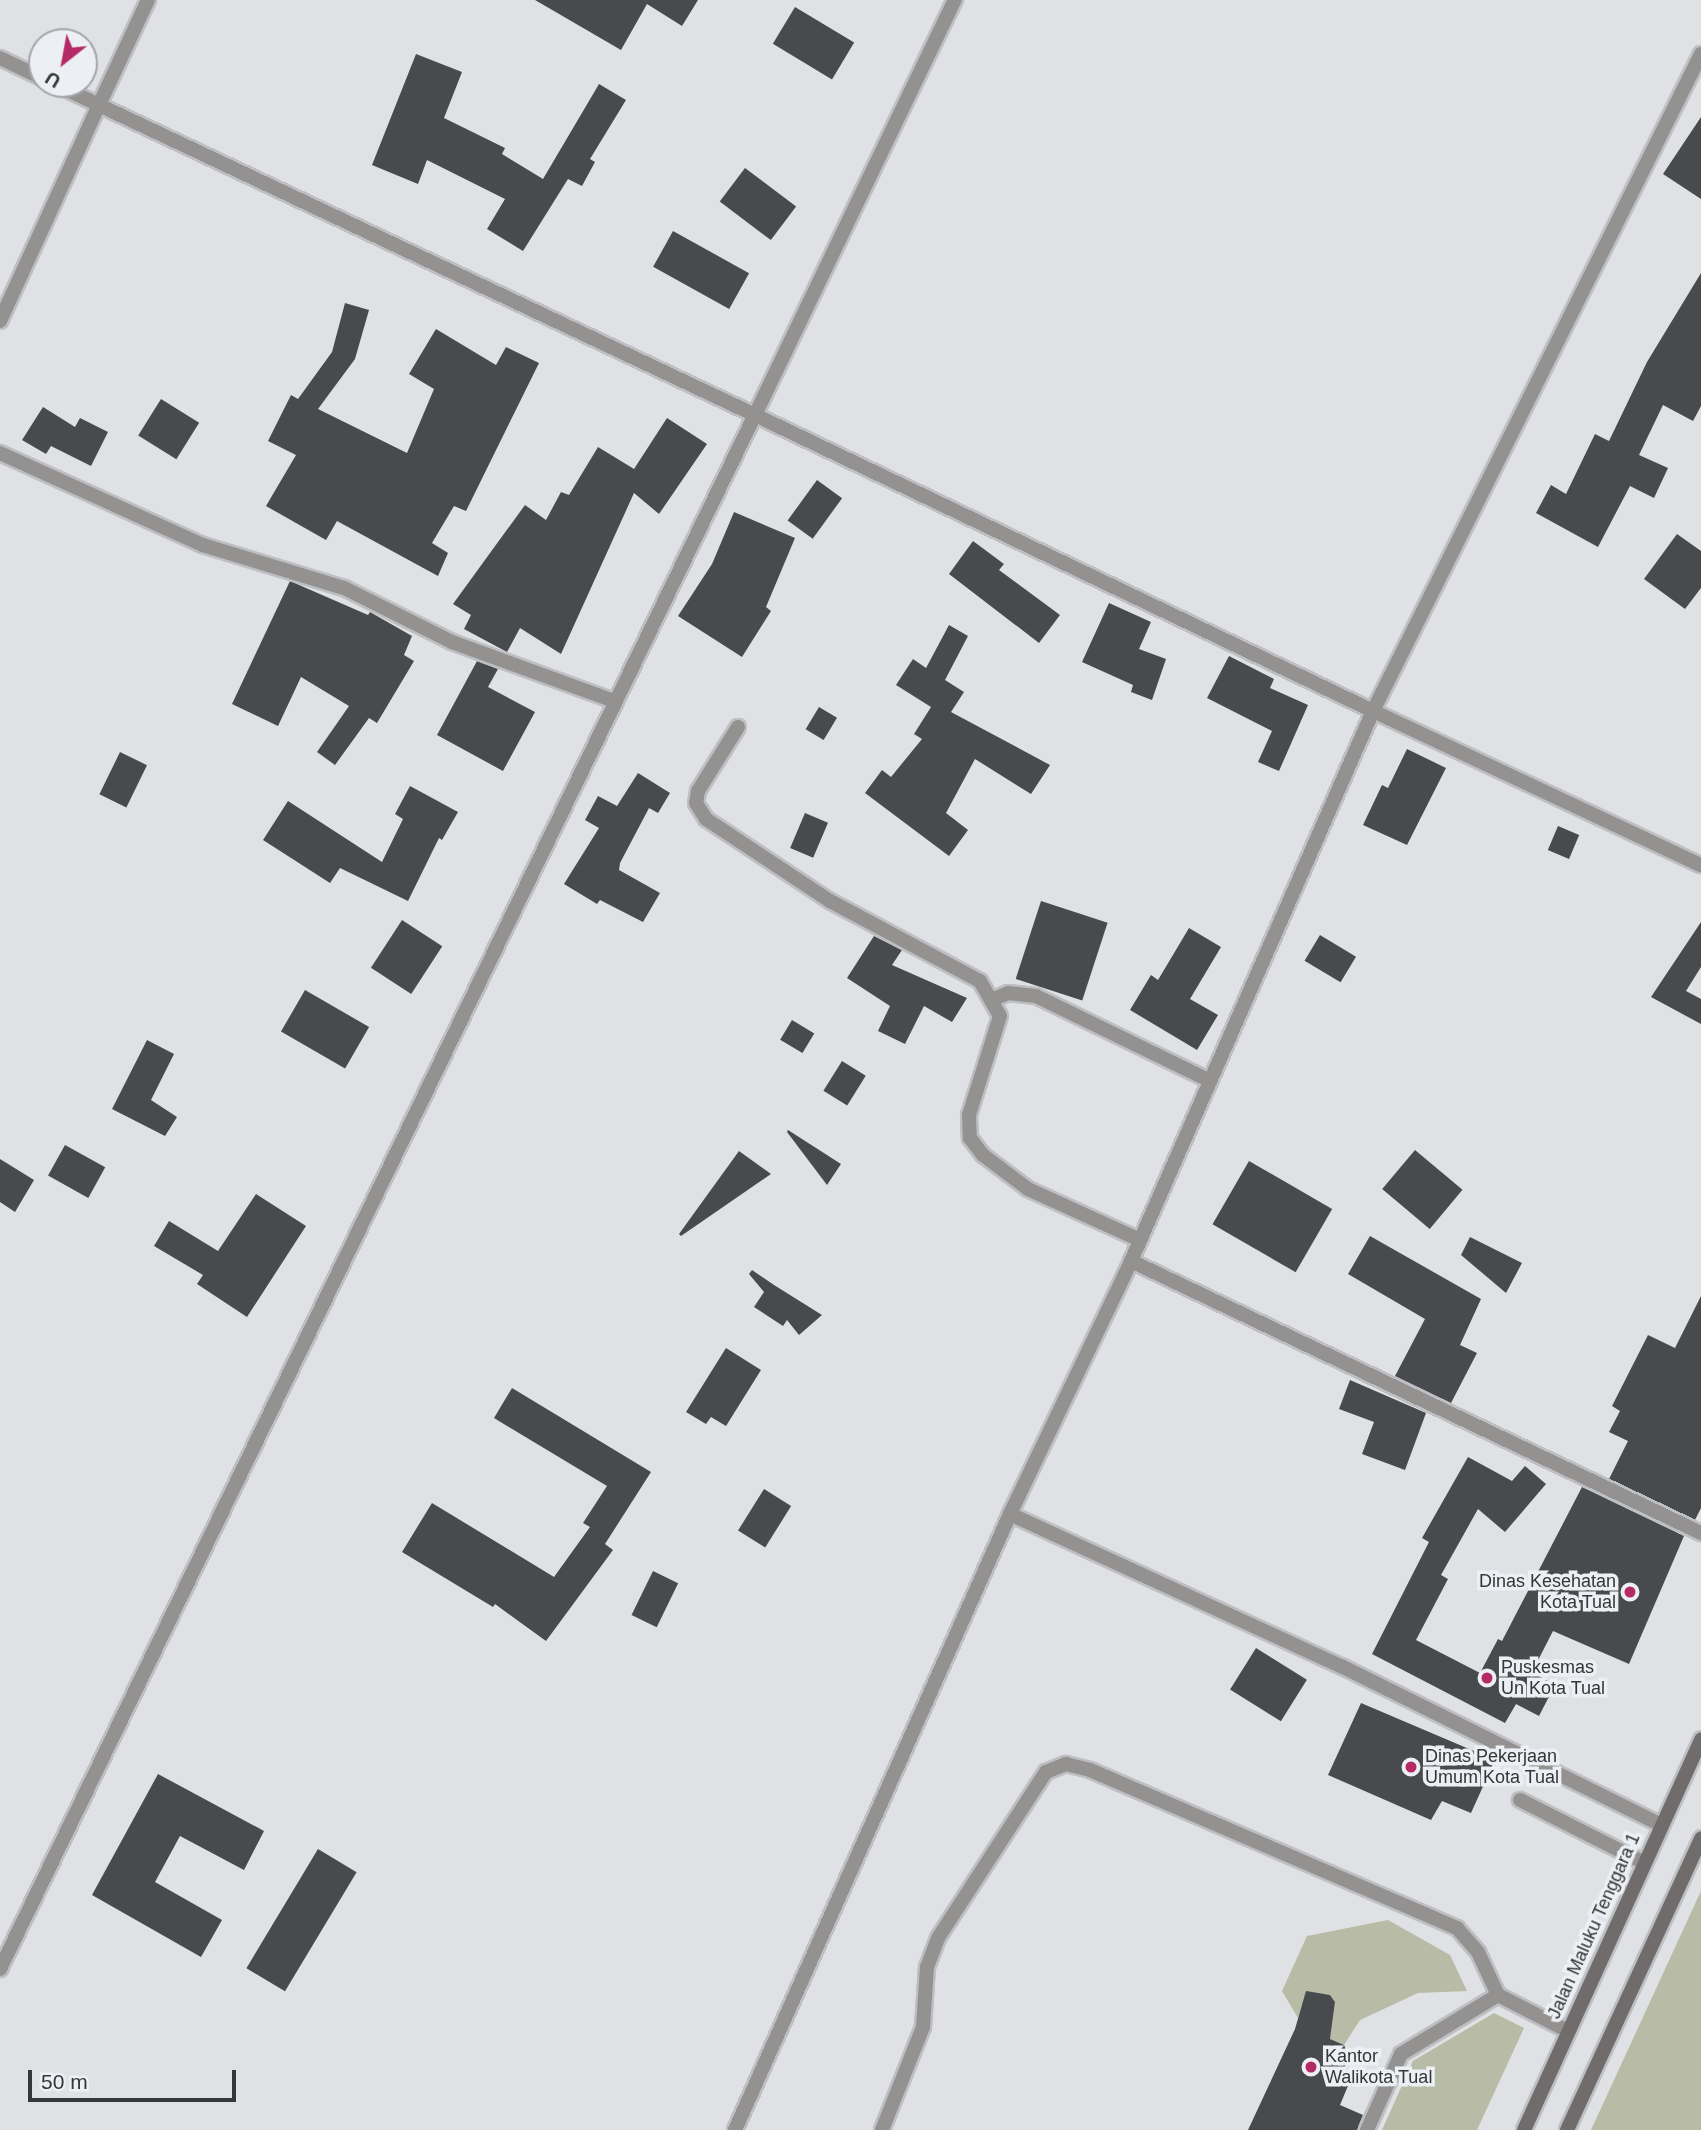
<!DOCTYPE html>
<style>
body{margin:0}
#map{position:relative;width:1701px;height:2130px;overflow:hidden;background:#dfe1e5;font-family:Arial,sans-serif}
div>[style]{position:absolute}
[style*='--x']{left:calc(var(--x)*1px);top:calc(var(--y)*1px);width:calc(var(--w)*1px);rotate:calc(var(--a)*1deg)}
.green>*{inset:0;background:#b8bba5}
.building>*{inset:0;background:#484b4e;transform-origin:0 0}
.roads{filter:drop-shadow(2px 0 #bdbfc2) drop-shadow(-2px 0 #bdbfc2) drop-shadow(0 2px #bdbfc2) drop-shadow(0 -2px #bdbfc2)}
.lane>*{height:14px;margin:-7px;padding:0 7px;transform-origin:7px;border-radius:7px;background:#949291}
.street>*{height:14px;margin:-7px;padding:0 7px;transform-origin:7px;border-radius:7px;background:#949291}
.secondary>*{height:14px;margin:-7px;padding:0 7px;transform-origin:7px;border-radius:7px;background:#6f6c6b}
.dots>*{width:19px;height:19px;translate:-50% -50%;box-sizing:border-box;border:4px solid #eceff3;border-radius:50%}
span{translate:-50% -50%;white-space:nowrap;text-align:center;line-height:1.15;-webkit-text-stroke:7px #eceff3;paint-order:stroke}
.poi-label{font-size:18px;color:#353637}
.right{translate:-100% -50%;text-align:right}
.left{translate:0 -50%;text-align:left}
.street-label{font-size:18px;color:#353637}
.north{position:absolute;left:28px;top:28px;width:70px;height:70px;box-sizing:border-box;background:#eceff3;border:2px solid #a3a5a8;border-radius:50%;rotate:211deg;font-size:19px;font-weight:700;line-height:28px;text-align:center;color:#353637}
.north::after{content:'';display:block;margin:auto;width:24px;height:32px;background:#b42a65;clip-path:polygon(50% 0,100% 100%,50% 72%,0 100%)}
.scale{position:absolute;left:28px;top:2070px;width:208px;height:32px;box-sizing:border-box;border:4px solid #353637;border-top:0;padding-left:9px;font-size:21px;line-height:24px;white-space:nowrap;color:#353637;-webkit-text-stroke:5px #eceff3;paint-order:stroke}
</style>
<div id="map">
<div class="green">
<div style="clip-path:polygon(1701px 1891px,1701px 2130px,1591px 2130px)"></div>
<div style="clip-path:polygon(1388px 1920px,1450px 1955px,1467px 1991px,1418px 1993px,1360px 2020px,1344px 2045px,1330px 2039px,1335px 2002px,1330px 1995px,1306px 1993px,1298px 2018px,1282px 1991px,1307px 1936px)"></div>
<div style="clip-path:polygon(1494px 2013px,1524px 2028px,1477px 2130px,1382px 2130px,1413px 2061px)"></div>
</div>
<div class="building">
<div style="clip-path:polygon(535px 0,698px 0,682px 26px,647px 4px,621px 50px)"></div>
<div style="left:795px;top:7px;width:69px;height:43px;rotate:31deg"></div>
<div style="clip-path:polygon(416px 54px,462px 72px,444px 118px,505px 148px,502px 154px,543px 179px,599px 84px,626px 100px,590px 159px,595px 162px,582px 186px,568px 179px,523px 251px,487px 229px,505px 199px,427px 160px,418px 184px,372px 165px)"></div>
<div style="clip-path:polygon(1701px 117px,1701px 199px,1663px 174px)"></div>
<div style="left:745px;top:168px;width:64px;height:42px;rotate:37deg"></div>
<div style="left:673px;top:231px;width:87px;height:41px;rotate:29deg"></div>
<div style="clip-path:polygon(1701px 273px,1701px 406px,1693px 421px,1663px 405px,1639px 455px,1668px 468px,1654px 498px,1630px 486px,1598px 547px,1536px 513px,1551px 485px,1566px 494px,1595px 434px,1609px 441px,1647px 362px)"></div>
<div style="clip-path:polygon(345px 303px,369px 310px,355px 359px,318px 409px,407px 453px,434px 389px,409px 374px,436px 329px,496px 365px,506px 347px,539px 363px,466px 511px,454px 506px,432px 543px,448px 553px,438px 576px,337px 521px,326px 540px,266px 506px,296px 455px,268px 441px,291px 395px,298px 399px,332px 352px)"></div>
<div style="left:161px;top:399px;width:45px;height:43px;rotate:32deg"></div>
<div style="clip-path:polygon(43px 407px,75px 427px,80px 418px,108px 432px,91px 466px,51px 446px,46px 454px,22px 440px)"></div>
<div style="clip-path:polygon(667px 418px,707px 444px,659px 514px,634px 493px,561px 654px,520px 628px,507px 652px,464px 629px,471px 615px,453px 604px,525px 505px,546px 520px,561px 492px,569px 495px,598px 447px,634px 469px)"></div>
<div style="left:817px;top:480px;width:31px;height:50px;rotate:36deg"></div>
<div style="clip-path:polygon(734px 512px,795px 538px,766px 607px,771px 611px,742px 657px,678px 616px,712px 564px)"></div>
<div style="clip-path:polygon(1677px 534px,1701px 551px,1701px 588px,1685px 609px,1644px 579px)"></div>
<div style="clip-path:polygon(973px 541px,1004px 564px,999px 570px,1060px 615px,1039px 643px,949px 574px)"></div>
<div style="clip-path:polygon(290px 581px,368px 615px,370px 612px,412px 636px,404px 655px,414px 661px,377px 723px,369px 718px,335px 765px,317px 752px,349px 706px,301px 677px,278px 726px,232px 704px)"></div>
<div style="clip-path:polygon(1109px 603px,1151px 622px,1139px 649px,1166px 659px,1152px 700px,1131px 692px,1133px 685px,1082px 662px)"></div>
<div style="clip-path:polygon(949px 625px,968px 636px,945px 680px,964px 692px,951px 712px,1050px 765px,1031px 794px,975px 759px,946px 813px,968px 830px,949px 856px,865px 793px,882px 770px,891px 777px,922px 739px,914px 734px,931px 707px,896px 685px,913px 659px,926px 668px)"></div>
<div style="clip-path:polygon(1229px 656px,1274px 679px,1270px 688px,1308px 705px,1279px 771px,1258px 762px,1272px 731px,1207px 698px)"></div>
<div style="clip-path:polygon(477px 661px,498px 669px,488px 687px,535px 712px,503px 771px,437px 735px)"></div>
<div style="left:819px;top:707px;width:21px;height:26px;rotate:31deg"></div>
<div style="clip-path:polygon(1407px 749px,1446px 768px,1407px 845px,1363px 825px,1382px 785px,1388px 788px)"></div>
<div style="left:120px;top:752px;width:30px;height:47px;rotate:26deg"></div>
<div style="clip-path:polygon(638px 773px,670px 793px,658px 813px,649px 808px,620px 863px,619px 870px,660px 893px,643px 922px,600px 900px,597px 904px,564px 884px,599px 828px,585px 820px,598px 796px,617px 806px)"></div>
<div style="clip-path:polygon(410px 786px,458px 812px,442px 840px,439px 838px,408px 901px,340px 868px,330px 883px,263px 840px,288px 801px,382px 862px,403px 819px,395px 814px)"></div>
<div style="left:805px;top:813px;width:25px;height:38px;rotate:23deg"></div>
<div style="left:1558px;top:826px;width:23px;height:26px;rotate:23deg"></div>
<div style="left:1041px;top:901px;width:70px;height:82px;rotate:18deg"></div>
<div style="left:402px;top:920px;width:48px;height:57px;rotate:33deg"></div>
<div style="clip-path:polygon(1701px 922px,1701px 967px,1686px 991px,1701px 999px,1701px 1024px,1651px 997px)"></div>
<div style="clip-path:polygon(1189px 928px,1221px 947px,1190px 999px,1218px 1015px,1197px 1050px,1130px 1010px,1151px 975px,1158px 980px)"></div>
<div style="left:1320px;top:935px;width:42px;height:30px;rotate:31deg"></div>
<div style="clip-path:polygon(874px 936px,902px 950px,892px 965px,967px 998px,952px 1022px,924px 1006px,905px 1044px,878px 1031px,890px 1006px,847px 978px)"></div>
<div style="left:305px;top:990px;width:74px;height:48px;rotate:30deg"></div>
<div style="left:792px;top:1020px;width:26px;height:23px;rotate:31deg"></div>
<div style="clip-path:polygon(147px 1040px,174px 1054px,151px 1100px,177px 1117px,165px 1136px,112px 1109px)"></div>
<div style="left:842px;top:1061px;width:28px;height:35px;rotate:32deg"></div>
<div style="clip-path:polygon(788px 1130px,841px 1164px,827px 1185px,787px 1132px)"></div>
<div style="left:65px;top:1145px;width:46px;height:35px;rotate:29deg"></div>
<div style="left:1415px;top:1150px;width:62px;height:51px;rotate:40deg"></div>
<div style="clip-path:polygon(739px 1151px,771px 1174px,681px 1236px,679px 1234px)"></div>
<div style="clip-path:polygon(0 1159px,34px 1180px,15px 1212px,0 1202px)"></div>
<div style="left:1249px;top:1161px;width:96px;height:73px;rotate:30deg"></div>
<div style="clip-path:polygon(256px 1194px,306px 1226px,247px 1317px,197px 1284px,203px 1275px,154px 1246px,169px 1221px,218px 1251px)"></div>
<div style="clip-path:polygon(1370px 1236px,1481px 1299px,1460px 1345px,1477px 1353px,1451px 1403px,1395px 1376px,1425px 1319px,1348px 1274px)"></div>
<div style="clip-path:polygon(1470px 1237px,1522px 1263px,1506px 1293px,1461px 1255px)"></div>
<div style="clip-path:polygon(752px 1270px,774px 1285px,822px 1315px,799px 1335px,787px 1320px,783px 1326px,754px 1307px,764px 1292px,749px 1274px)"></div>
<div style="clip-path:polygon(1701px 1296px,1701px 1508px,1695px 1520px,1609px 1479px,1628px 1441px,1609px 1432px,1620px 1411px,1612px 1406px,1648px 1335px,1675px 1348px)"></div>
<div style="clip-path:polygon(726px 1348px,761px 1370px,726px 1426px,711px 1417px,706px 1424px,686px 1412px)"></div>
<div style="clip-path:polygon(1350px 1380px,1426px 1413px,1405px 1470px,1362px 1454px,1374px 1422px,1339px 1409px)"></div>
<div style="clip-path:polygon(512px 1388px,651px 1472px,605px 1544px,613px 1550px,546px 1641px,495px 1604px,493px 1607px,402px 1552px,432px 1503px,554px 1577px,590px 1527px,583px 1523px,607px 1486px,494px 1418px)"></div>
<div style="clip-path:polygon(1468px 1457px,1512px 1481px,1525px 1466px,1546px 1484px,1505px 1532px,1478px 1509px,1441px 1575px,1448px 1579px,1416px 1640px,1480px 1673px,1498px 1639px,1502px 1641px,1582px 1487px,1684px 1536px,1629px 1664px,1553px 1631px,1532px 1672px,1555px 1685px,1539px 1716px,1516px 1704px,1505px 1723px,1372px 1654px,1429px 1542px,1422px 1538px)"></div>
<div style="left:764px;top:1489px;width:32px;height:49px;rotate:32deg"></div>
<div style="left:653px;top:1571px;width:28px;height:49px;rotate:26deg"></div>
<div style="left:1256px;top:1648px;width:60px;height:49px;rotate:32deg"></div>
<div style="clip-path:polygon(1361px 1703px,1495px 1760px,1471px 1813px,1442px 1801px,1431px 1820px,1328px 1775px)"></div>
<div style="clip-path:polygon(158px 1774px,264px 1831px,244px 1870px,180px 1836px,155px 1882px,222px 1920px,201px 1957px,92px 1895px)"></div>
<div style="left:318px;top:1849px;width:45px;height:139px;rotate:31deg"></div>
<div style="clip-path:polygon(1306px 1991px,1330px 1995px,1335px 2002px,1330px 2039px,1344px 2045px,1349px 2057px,1341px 2076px,1350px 2081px,1340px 2105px,1363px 2115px,1357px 2130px,1248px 2130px,1295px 2029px)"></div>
</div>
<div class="roads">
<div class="lane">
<div style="--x:994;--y:999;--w:15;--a:-23"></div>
<div style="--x:1008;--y:993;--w:28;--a:6"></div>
<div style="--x:1036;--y:996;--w:194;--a:26"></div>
<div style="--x:1520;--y:1800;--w:138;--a:26.8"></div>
<div style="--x:882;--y:2130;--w:111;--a:-68.3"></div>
<div style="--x:923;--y:2027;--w:60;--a:-86.2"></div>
<div style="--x:927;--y:1967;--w:31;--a:-69"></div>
<div style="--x:938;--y:1938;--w:198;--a:-57"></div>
<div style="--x:1046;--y:1772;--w:22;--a:-22"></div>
<div style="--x:1066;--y:1764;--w:25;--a:14"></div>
<div style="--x:1090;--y:1770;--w:400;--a:23.3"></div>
<div style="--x:1457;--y:1928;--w:32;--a:49"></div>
<div style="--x:1478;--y:1952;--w:47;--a:65.1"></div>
<div style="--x:1498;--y:1995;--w:79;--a:27.2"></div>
<div style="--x:1367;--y:2130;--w:83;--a:-65.9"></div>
<div style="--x:1401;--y:2054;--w:114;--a:-31.3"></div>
</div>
<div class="street">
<div style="--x:1701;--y:54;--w:734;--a:116.53"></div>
<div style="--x:1373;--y:711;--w:362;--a:25.2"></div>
<div style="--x:0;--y:58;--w:47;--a:25.5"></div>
<div style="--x:0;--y:321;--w:238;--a:-65.4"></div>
<div style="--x:99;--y:105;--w:49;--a:-154.5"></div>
<div style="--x:0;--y:453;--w:223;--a:24.4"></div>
<div style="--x:203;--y:545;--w:147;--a:17"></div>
<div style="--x:344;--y:588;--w:121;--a:26.6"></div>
<div style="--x:452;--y:642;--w:172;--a:20"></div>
<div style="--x:738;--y:727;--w:75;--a:122"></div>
<div style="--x:698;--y:791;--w:12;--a:99"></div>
<div style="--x:696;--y:803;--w:19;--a:58"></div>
<div style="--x:706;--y:819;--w:149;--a:33.5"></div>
<div style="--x:830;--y:901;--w:170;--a:28.1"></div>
<div style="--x:980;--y:981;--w:40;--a:60.3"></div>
<div style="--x:1000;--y:1016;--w:104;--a:107.4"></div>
<div style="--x:969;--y:1115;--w:23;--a:88"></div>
<div style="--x:970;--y:1138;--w:21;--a:53"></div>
<div style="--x:983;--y:1155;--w:56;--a:37.1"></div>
<div style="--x:1028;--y:1189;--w:123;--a:24.5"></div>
<div style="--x:1131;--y:1261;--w:632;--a:25.51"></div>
<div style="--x:1010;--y:1514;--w:366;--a:24.7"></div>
<div style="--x:1343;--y:1667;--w:355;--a:26.4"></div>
<div style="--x:0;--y:1969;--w:1728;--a:-64.09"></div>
<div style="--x:755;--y:415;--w:726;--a:-154.71"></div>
<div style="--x:99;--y:105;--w:116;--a:-65"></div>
<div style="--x:735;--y:2130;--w:675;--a:-65.94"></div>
<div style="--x:1010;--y:1514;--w:280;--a:-64.4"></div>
<div style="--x:1131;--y:1261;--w:601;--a:-66.25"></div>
<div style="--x:1373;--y:711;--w:685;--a:-154.41"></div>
<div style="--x:755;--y:415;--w:461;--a:-64.3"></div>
</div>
<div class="secondary">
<div style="--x:1524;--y:2130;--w:429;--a:-65.6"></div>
<div style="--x:1567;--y:2130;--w:321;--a:-65.3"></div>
</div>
</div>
<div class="dots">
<div style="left:1630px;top:1592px;background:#b42a65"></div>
<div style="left:1487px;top:1678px;background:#b42a65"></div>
<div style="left:1411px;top:1767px;background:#b42a65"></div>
<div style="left:1311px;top:2067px;background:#b42a65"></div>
</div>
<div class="poi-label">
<span class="right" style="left:1616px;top:1592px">Dinas Kesehatan<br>Kota Tual</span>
<span class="left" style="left:1501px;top:1678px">Puskesmas<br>Un Kota Tual</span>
<span class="left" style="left:1425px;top:1767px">Dinas Pekerjaan<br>Umum Kota Tual</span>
<span class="left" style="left:1325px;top:2067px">Kantor<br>Walikota Tual</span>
</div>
<div class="street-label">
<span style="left:1594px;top:1926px;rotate:-66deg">Jalan Maluku Tenggara 1</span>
</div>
<div class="north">U</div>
<div class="scale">50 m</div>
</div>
